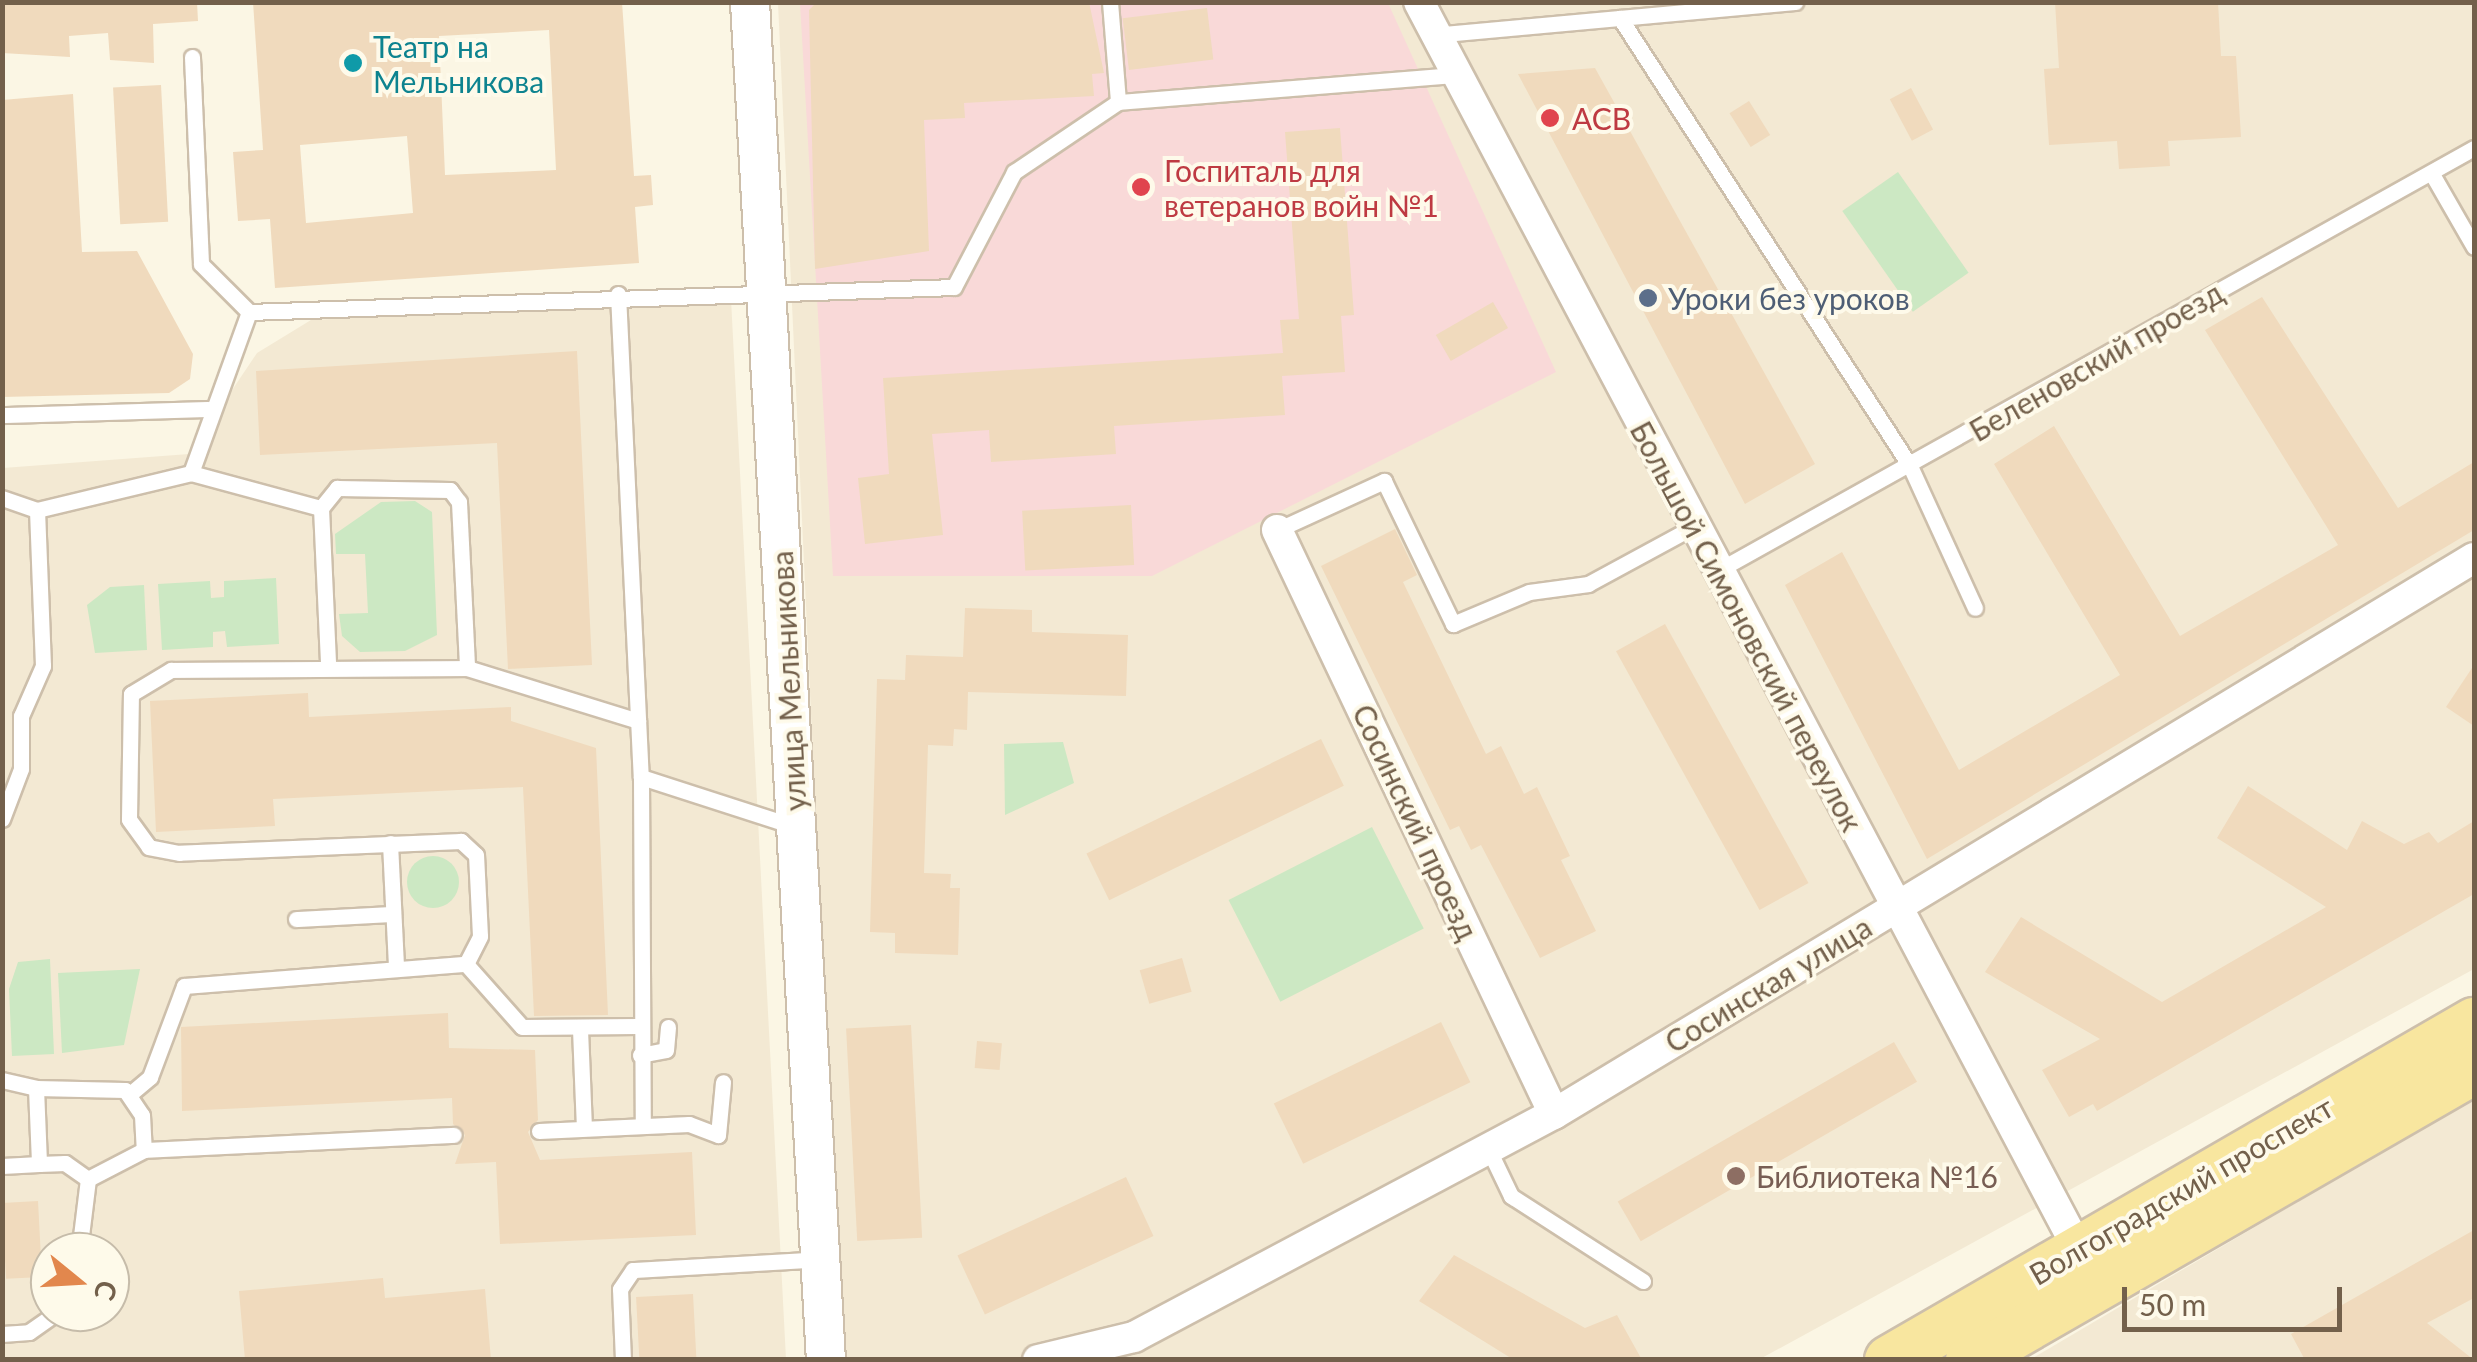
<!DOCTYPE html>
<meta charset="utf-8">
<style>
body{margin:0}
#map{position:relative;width:2477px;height:1362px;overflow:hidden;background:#fbf6e4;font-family:Lato,sans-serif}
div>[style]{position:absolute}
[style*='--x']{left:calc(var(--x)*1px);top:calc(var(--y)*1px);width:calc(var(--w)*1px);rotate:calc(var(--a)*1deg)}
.residential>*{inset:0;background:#f3e9d3}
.medical>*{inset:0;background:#f9d9d8}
.green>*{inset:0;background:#cce8c3;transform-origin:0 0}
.round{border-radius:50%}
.building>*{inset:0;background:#f0dabd;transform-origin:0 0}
.roads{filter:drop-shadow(2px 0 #cdbfab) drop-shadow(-2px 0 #cdbfab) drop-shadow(0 2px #cdbfab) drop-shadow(0 -2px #cdbfab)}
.service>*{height:15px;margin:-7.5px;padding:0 7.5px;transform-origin:7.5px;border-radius:7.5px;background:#fff}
.minor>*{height:30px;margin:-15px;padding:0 15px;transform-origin:15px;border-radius:15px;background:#fff}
.tertiary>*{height:38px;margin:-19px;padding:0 19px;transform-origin:19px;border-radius:19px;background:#fff}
.primary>*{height:48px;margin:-24px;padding:0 24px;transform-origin:24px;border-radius:24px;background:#f8e69f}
.dots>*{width:28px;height:28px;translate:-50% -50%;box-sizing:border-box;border:5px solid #fefaea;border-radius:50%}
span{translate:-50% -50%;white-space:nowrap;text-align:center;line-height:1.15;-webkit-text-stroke:8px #fefaea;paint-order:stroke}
.culture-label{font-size:30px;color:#0d838f}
.left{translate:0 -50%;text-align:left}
.health-label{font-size:30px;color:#be3a42}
.service-label{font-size:30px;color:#4e5e75}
.street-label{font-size:30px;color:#73604b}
.education-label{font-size:30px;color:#785e54}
.frame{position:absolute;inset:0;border:5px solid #73604b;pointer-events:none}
.north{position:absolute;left:30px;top:1232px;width:100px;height:100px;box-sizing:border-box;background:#fefaea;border:2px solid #c6bcaa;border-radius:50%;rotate:108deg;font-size:28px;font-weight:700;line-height:40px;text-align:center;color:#73604b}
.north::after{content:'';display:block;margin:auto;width:35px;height:45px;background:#e2874d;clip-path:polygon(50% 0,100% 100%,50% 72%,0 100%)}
.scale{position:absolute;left:2122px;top:1287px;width:220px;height:45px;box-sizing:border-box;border:5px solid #73604b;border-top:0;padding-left:12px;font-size:30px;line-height:35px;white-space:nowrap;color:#73604b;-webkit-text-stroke:8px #fefaea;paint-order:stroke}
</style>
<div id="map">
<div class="residential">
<div style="clip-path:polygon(778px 3px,2474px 3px,2474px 969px,1760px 1359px,841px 1359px)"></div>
<div style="clip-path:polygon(evenodd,731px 299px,786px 1359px,3px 1360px,3px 468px,189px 454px,257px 353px,311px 320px,731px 299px,50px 1252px,110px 1252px,110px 1312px,50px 1312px,50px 1252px)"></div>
<div style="clip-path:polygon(2474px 1098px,2474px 1359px,2031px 1359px)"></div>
</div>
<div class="medical">
<div style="clip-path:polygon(800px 3px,1388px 3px,1556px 372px,1152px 576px,833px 576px)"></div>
</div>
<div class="green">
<div style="left:1898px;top:172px;width:123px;height:68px;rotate:55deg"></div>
<div style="clip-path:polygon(415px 501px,432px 512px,437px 635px,405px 651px,360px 652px,342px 636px,339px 614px,368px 613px,365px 554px,336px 554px,335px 534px,381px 502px)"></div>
<div style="clip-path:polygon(276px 578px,279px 644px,227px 647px,225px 631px,213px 632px,213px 647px,162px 650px,158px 584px,210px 581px,211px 598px,224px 597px,224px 581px)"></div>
<div style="clip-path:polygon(144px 585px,147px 650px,95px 653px,87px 605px,110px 587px)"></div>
<div style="clip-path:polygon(1063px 742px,1074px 783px,1005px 815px,1004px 744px)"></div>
<div style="left:1372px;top:827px;width:114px;height:161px;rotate:63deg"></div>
<div class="round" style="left:407px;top:856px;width:52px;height:52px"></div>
<div style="clip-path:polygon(50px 959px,54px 1054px,12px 1056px,9px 989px,18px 962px)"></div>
<div style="clip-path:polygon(140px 969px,124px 1045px,62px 1053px,58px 973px)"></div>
</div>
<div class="building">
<div style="clip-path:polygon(2px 2px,197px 2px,198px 21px,153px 24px,154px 63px,110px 60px,108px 33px,69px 36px,70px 57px,2px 53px)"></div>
<div style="clip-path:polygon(evenodd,253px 2px,622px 2px,634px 176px,651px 175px,653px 205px,635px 207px,639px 263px,275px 288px,270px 219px,238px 221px,233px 152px,263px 150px,253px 2px,549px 30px,556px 170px,445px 175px,439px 36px,549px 30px,253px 2px,407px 136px,413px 213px,306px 223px,300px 145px,407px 136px)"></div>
<div style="clip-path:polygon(817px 2px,1089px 2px,1104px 73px,1092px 74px,1094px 96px,964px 103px,965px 118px,924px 120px,929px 251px,815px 269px,809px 10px)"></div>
<div style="clip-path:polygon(2055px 2px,2218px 2px,2221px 56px,2236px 56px,2241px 137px,2168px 141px,2170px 166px,2119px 169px,2117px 141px,2049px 145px,2044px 69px,2059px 68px)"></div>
<div style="left:1207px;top:8px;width:52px;height:85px;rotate:83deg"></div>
<div style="clip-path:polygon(1595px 68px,1815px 464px,1745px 504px,1518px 74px)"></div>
<div style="left:161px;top:85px;width:137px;height:48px;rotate:87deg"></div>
<div style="left:1911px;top:88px;width:47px;height:24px;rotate:62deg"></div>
<div style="clip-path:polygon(73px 94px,82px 252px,137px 251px,193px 354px,190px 379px,169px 393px,2px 397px,2px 100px)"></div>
<div style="left:1749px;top:101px;width:40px;height:23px;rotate:58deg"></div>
<div style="clip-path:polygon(1340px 128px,1354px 315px,1341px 316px,1345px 372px,1282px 376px,1285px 415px,1114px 426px,1116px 454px,991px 462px,989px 430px,932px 434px,943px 535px,865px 544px,858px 478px,889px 474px,883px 378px,1283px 353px,1280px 320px,1299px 319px,1285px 132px)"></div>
<div style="clip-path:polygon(2262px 297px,2398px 508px,2474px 462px,2474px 530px,1927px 859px,1785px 585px,1842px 552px,1959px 770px,2120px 675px,1994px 464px,2054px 426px,2180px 636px,2338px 545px,2205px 330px)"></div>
<div style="left:1493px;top:302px;width:30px;height:66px;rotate:60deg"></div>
<div style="clip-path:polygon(577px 351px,592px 665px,508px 669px,497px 443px,260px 455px,256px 371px)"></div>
<div style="left:1131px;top:505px;width:60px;height:109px;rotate:87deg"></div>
<div style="clip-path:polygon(1395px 529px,1417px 575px,1403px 582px,1486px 754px,1501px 746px,1524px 794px,1537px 787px,1570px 856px,1561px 860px,1596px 931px,1540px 958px,1481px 845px,1471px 850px,1459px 826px,1450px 830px,1321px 566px)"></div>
<div style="clip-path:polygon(965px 608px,1032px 610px,1032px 632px,1128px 635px,1126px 696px,968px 692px,967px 730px,954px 729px,953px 746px,928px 745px,924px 873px,951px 874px,950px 888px,960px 888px,958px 955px,895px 953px,895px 933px,870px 932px,877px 679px,905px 680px,906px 655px,963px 657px)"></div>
<div style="left:1665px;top:624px;width:296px;height:56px;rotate:61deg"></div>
<div style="clip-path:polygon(2474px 665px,2474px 726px,2446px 707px)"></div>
<div style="clip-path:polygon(308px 693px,309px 717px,511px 707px,511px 721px,596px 748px,608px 1015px,534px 1016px,523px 787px,273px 799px,275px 826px,156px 832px,150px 701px)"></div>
<div style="left:1321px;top:739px;width:52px;height:261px;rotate:64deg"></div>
<div style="clip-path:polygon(2248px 786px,2347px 850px,2362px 821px,2404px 844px,2429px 832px,2438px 843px,2474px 821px,2474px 894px,2097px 1111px,2093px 1104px,2069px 1117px,2042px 1070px,2100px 1039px,1985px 972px,2021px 917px,2162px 1002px,2326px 907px,2217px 838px)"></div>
<div style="left:1182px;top:958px;width:35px;height:44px;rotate:74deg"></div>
<div style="clip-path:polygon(448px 1013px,449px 1048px,535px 1050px,538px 1120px,528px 1132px,540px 1160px,692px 1152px,696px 1235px,500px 1244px,496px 1162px,455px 1164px,465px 1135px,453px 1124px,452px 1098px,182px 1111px,181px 1027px)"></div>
<div style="left:1441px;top:1022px;width:67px;height:186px;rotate:64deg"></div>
<div style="left:911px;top:1025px;width:213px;height:65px;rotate:87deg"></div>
<div style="left:977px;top:1041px;width:25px;height:27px;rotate:5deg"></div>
<div style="left:1894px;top:1042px;width:46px;height:319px;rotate:60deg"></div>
<div style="left:1126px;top:1177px;width:65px;height:186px;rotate:65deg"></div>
<div style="left:38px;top:1201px;width:76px;height:36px;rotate:87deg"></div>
<div style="clip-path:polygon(2474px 1230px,2474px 1298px,2427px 1323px,2474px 1360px,2305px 1360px,2291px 1334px)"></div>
<div style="clip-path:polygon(1454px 1255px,1585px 1328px,1617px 1315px,1642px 1360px,1514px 1360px,1419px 1301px)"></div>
<div style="clip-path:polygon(383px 1278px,385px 1298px,485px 1289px,491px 1360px,245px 1360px,239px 1291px)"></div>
<div style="left:693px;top:1294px;width:66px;height:57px;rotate:87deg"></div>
</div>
<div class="roads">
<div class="service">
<div style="--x:1110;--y:2;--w:100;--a:85.4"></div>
<div style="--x:1620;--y:18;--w:534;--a:57.08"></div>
<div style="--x:1910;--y:466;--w:156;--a:65.4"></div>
<div style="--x:1432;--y:35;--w:365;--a:-5.2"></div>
<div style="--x:192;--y:57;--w:207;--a:87.5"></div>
<div style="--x:201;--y:264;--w:68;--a:45"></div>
<div style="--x:2432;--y:174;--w:84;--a:60.1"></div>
<div style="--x:618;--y:294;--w:484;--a:87.3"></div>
<div style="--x:641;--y:777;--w:348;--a:89.7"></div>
<div style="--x:2;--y:415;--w:206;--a:-1.7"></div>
<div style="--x:191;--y:473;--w:171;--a:-70.2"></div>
<div style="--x:249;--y:312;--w:705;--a:-2.03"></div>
<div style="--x:954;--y:287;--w:130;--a:-62.4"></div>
<div style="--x:1014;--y:172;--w:125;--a:-33.9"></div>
<div style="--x:1118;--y:102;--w:333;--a:-4.6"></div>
<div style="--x:2;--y:498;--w:37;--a:19"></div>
<div style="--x:37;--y:510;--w:158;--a:-13.5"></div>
<div style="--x:191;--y:473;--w:135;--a:15.1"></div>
<div style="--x:321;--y:508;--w:154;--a:87.4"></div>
<div style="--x:321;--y:508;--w:26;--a:-51"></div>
<div style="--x:337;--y:488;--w:113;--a:1"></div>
<div style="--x:450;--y:490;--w:15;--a:53"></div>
<div style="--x:459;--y:502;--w:166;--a:87.2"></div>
<div style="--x:467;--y:668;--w:179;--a:17.2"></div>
<div style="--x:1277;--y:530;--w:118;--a:-24.6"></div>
<div style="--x:1384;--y:481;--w:159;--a:64.2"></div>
<div style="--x:1453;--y:624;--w:82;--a:-22.8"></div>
<div style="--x:1529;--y:592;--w:60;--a:-7.7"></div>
<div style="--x:1588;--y:584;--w:119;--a:-28.5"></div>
<div style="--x:1717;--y:571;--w:867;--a:-29.2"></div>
<div style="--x:641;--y:777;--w:160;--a:17.9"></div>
<div style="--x:2;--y:819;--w:53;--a:-69.2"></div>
<div style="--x:21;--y:769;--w:53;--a:-90"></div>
<div style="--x:21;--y:716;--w:55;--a:-66.3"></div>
<div style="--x:43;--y:666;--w:156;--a:-92.2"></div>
<div style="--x:390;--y:843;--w:124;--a:87.2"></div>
<div style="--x:296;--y:919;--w:97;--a:-3"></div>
<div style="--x:466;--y:964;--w:84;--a:48.4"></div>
<div style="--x:522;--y:1027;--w:116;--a:-0.5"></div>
<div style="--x:580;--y:1029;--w:99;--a:87.7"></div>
<div style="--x:640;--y:1055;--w:26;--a:-11"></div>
<div style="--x:666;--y:1050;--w:23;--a:-85"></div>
<div style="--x:2;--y:1080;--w:35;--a:13"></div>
<div style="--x:36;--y:1088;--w:76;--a:87.7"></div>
<div style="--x:39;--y:1164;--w:37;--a:177"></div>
<div style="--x:36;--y:1088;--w:89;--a:1.3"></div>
<div style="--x:125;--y:1090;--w:30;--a:56"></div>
<div style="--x:142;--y:1115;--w:35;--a:87"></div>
<div style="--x:130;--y:1094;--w:26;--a:-40"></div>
<div style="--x:150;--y:1077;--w:97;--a:-69.5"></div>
<div style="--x:184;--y:986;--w:283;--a:-4.5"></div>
<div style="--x:466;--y:964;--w:31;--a:-63"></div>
<div style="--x:480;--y:936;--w:81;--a:-92.8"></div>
<div style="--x:476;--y:855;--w:21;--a:-137"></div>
<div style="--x:461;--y:841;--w:282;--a:177.6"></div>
<div style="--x:179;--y:853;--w:31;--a:-169"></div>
<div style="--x:149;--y:847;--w:34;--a:-126"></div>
<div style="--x:129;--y:819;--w:125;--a:-89.1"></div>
<div style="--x:131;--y:694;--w:47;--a:-31"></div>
<div style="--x:171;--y:670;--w:296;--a:-0.4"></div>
<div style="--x:539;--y:1131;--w:150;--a:-2.7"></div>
<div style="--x:689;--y:1124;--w:31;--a:21"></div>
<div style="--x:718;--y:1135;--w:53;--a:-84.6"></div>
<div style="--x:1489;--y:1150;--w:51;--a:64.4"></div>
<div style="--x:1511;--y:1196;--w:157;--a:32.8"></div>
<div style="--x:39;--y:1164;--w:26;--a:-2"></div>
<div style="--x:65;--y:1163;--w:28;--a:35"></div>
<div style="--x:88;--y:1179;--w:74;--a:97"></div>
<div style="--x:88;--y:1179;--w:63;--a:-27.4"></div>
<div style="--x:144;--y:1150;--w:310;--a:-2.8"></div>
<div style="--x:2;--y:1334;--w:27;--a:-4"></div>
<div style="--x:29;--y:1332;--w:35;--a:-35"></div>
<div style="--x:623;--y:1360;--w:71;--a:-92.4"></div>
<div style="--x:620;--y:1289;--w:23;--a:-56"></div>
<div style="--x:633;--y:1270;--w:188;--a:-3.3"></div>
</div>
<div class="minor">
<div style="--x:1419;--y:2;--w:1408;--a:62.14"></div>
<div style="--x:1277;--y:530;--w:646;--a:64.62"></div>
<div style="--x:1038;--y:1360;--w:99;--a:-13.5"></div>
<div style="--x:1134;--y:1337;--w:476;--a:-28"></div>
<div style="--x:1554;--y:1114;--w:1075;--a:-31.15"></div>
</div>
<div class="tertiary">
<div style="--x:750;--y:2;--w:1360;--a:86.8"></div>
</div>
<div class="primary">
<div style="--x:1889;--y:1360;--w:676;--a:-30.02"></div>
<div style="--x:1970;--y:1360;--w:581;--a:-29.92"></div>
</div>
</div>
<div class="dots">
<div style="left:353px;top:63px;background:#0f9aa8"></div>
<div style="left:1550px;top:118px;background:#e0444e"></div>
<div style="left:1141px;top:187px;background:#e0444e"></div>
<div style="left:1648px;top:298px;background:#5c6f8a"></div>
<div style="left:1736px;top:1176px;background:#8d6e63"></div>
</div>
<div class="culture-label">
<span class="left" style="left:373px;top:63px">Театр на<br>Мельникова</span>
</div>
<div class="health-label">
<span class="left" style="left:1572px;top:118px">АСВ</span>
<span class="left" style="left:1164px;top:187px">Госпиталь для<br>ветеранов войн №1</span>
</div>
<div class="service-label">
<span class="left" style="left:1668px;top:298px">Уроки без уроков</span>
</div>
<div class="street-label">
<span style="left:2096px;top:361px;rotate:-30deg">Беленовский проезд</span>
<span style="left:1747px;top:626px;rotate:62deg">Большой Симоновский переулок</span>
<span style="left:788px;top:681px;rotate:-93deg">улица Мельникова</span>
<span style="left:1416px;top:822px;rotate:65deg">Сосинский проезд</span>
<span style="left:1768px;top:984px;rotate:-31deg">Сосинская улица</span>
<span style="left:2181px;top:1190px;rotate:-30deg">Волгоградский проспект</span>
</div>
<div class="education-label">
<span class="left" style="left:1756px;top:1176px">Библиотека №16</span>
</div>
<div class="frame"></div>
<div class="north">С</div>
<div class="scale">50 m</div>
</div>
